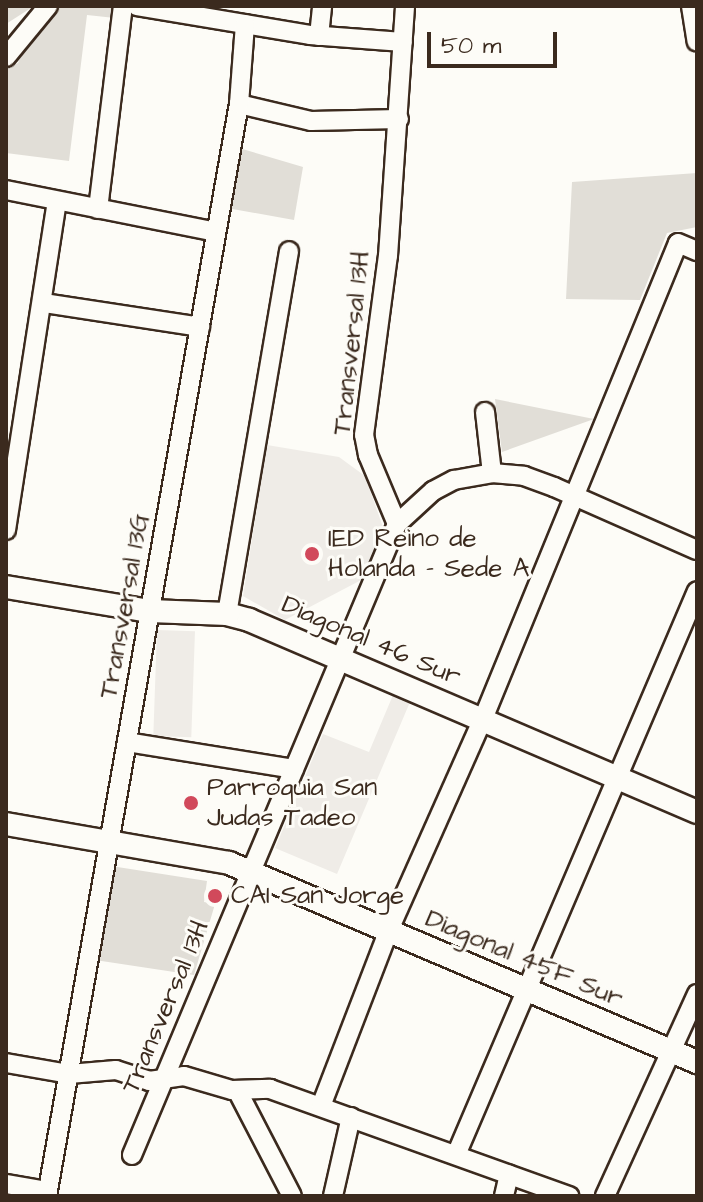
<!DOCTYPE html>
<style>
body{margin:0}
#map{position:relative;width:703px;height:1202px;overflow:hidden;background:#fdfcf7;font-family:"Architects Daughter",sans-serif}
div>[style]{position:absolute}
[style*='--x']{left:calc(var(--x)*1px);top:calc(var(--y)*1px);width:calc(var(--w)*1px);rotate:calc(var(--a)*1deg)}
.built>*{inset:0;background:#efece7;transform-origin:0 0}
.green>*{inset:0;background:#e1ded7}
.roads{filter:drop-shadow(2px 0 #3b2a1e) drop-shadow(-2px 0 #3b2a1e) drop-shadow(0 2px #3b2a1e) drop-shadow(0 -2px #3b2a1e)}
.minor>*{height:18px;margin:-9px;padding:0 9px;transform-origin:9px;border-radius:9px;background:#fdfcf7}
.tertiary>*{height:22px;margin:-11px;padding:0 11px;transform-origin:11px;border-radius:11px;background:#fdfcf7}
.dots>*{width:22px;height:22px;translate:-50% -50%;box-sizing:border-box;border:4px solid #fdfcf7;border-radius:50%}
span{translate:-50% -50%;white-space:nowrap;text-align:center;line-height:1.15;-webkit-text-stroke:6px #fdfcf7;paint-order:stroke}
.street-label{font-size:26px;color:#3b2a1e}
.poi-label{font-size:26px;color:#3b2a1e}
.left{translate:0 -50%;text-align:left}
.frame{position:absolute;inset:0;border:8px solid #3b2a1e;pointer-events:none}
.scale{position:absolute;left:427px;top:32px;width:130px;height:36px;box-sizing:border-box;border:4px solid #3b2a1e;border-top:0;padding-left:10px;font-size:24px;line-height:28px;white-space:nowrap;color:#3b2a1e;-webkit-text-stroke:6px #fdfcf7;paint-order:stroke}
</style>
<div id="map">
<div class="built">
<div style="clip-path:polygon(267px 445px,339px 457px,365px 476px,384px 530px,365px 578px,285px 620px,243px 596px)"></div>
<div style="left:157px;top:630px;width:38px;height:106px;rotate:2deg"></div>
<div style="clip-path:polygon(393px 695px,410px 702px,337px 874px,275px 848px,323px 734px,369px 752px)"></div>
</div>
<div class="green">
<div style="clip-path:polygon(6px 6px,34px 6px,6px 24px)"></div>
<div style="clip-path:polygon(61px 6px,117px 6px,115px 18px,87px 15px,69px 161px,6px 153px,6px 69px,18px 63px,24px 47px)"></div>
<div style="clip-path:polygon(239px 148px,303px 167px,294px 220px,227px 208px)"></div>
<div style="clip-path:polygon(697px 173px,697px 227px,667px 233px,640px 300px,566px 299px,572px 182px)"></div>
<div style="clip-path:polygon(495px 399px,594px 419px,502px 452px)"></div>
<div style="clip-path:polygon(111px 866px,207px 881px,204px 902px,215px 904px,194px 975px,95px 960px)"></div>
</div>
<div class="roads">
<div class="minor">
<div style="--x:137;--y:6;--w:175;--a:9.5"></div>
<div style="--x:310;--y:35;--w:93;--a:4.3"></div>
<div style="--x:691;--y:6;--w:36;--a:81"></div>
<div style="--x:319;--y:36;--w:30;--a:-84"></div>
<div style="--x:6;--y:57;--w:66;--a:-50.5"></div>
<div style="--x:239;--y:104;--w:74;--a:13.3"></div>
<div style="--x:311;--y:121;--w:88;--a:-1.3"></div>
<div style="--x:6;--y:190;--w:214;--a:11.3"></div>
<div style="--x:98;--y:209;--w:205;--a:-83"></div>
<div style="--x:44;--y:303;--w:158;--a:8.7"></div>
<div style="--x:485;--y:412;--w:61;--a:83.5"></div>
<div style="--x:397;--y:524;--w:75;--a:-112.8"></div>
<div style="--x:368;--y:455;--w:20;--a:-101"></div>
<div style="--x:364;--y:435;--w:181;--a:-82.4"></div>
<div style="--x:388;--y:256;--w:251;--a:-86.1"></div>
<div style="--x:6;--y:530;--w:332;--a:-81.2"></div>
<div style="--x:227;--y:614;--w:368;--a:-80.3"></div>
<div style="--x:127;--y:742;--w:169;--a:9.2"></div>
<div style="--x:6;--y:1063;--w:64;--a:9.9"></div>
<div style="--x:69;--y:1074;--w:47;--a:-4.9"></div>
<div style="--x:116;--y:1070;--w:35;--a:18"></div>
<div style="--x:149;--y:1081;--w:35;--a:-8"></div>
<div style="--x:184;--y:1076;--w:50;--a:16.3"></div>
<div style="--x:232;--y:1090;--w:38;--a:-2"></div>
<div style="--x:270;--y:1089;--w:318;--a:19.7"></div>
<div style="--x:237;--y:1090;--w:119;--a:62.6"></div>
<div style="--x:321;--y:1106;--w:186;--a:-68.9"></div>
<div style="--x:388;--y:932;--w:233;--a:-66"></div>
<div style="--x:483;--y:719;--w:514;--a:-67.72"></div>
<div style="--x:678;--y:243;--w:21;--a:23"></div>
<div style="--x:132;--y:1155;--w:684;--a:-67.22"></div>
<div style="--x:397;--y:524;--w:49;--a:-42.5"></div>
<div style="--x:433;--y:491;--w:24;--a:-28"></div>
<div style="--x:454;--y:480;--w:39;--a:-10"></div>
<div style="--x:492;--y:473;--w:32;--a:5"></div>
<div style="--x:524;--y:476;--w:32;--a:20"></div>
<div style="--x:554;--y:487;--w:156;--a:23.8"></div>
<div style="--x:456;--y:1155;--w:613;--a:-66.86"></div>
<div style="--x:6;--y:1184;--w:42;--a:9.7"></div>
<div style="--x:47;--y:1196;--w:1109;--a:-80.03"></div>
<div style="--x:239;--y:104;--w:80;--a:-85.7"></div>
<div style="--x:333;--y:1196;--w:81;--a:-77.2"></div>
<div style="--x:504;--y:1196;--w:22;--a:-77"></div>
<div style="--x:605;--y:1196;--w:222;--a:-65.5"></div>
</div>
<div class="tertiary">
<div style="--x:6;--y:587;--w:146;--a:9.5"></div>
<div style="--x:150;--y:611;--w:77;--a:2.2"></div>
<div style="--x:227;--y:614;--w:23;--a:15"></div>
<div style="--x:249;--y:620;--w:487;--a:23.2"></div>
<div style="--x:6;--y:824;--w:226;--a:9.9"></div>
<div style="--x:229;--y:863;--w:509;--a:23.04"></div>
</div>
</div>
<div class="dots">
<div style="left:312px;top:554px;background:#d1495b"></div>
<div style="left:191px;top:803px;background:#d1495b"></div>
<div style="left:215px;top:896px;background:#d1495b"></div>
</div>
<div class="street-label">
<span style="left:352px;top:343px;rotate:-84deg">Transversal 13H</span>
<span style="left:125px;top:606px;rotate:-80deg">Transversal 13G</span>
<span style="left:371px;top:641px;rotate:23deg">Diagonal 46 Sur</span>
<span style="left:524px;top:959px;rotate:23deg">Diagonal 45F Sur</span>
<span style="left:166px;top:1007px;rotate:-67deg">Transversal 13H</span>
</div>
<div class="poi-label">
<span class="left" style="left:328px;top:554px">IED Reino de<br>Holanda - Sede A</span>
<span class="left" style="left:207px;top:803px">Parroquia San<br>Judas Tadeo</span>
<span class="left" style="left:231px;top:896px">CAI San Jorge</span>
</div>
<div class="frame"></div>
<div class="scale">50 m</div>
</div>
